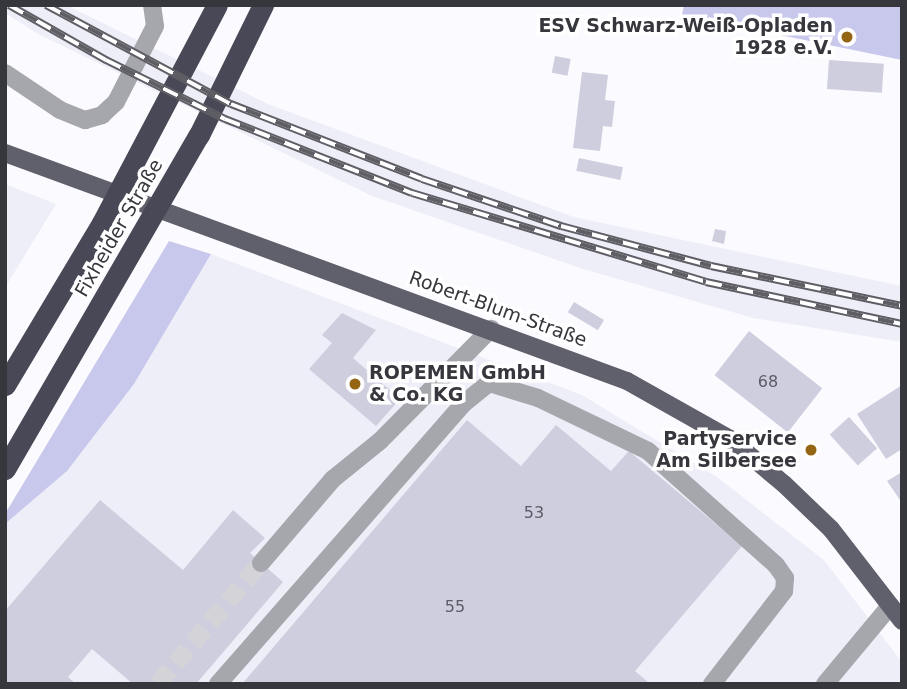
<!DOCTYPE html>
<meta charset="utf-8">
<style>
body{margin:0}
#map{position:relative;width:907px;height:689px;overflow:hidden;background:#fbfbff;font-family:"DejaVu Sans",sans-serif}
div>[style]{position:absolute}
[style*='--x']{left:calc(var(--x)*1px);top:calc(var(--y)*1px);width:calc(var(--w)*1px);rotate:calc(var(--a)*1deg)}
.built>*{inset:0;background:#eeeef8}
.green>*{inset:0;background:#c8c8ed}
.building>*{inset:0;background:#cecedf;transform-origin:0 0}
.minor-tunnel>*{height:18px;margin-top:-9px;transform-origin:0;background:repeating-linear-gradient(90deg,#d4d4d8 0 18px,transparent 0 27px)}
.minor>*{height:18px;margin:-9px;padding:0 9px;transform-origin:9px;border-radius:9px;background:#a6a6ad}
.major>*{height:18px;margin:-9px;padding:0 9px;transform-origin:9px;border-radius:9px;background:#60606d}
.highway>*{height:21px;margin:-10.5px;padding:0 10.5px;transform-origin:10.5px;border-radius:10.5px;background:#484856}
.rail>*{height:8px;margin-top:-4px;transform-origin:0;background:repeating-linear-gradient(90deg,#fff 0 16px,#5e5e64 0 32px);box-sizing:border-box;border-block:2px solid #5e5e64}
.dots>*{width:19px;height:19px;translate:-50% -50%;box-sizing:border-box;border:4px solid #fff;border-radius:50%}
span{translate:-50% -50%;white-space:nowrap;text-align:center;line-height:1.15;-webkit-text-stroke:7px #fff;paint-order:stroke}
.number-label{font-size:16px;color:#5c5c66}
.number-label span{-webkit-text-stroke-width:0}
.poi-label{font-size:19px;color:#36363d;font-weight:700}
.right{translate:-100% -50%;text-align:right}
.left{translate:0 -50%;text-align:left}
.street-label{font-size:19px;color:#36363d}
.frame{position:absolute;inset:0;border:7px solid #36363d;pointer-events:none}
</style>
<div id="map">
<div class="built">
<div style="clip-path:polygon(5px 5px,66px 5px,268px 104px,574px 217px,902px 286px,902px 342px,753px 318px,583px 269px,372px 196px,38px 34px,5px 13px)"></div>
<div style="clip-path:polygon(5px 184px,56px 204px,5px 288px)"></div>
<div style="clip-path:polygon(211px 254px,582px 395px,717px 477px,824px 560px,902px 662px,902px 684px,5px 684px,5px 524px,67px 471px,134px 384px)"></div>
</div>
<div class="green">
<div style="clip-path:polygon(684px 5px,902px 5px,902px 60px,682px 15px)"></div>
<div style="clip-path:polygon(169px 241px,211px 254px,134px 384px,67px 471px,5px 524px,5px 514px)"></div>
</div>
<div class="building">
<div style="left:555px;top:56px;width:16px;height:17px;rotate:11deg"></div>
<div style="left:829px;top:60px;width:55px;height:29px;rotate:4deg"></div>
<div style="clip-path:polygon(582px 72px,608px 75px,605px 100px,615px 101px,612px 127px,603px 126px,600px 151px,573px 148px)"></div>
<div style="left:579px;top:158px;width:45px;height:13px;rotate:12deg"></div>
<div style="clip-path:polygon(715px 229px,726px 231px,724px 244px,712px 241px)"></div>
<div style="left:574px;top:302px;width:35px;height:12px;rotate:31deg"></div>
<div style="clip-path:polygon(342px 313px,376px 330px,353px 358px,400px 399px,376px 426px,309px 369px,332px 343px,322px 335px)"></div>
<div style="left:749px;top:331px;width:93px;height:56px;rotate:38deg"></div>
<div style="clip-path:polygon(902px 385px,902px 449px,886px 459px,857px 414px)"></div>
<div style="left:849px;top:417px;width:42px;height:26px;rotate:48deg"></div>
<div style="clip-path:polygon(467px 420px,521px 466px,556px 425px,611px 471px,629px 451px,742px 546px,635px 671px,650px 684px,242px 684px)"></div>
<div style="clip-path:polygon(902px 472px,902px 503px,887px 481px)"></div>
<div style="clip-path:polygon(100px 500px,183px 570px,233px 510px,265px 538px,250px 553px,283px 582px,196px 684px,133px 684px,92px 649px,68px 677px,76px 684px,5px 684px,5px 611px)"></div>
</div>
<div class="minor-tunnel">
<div style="--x:158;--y:684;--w:159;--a:-49.6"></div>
</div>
<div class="minor">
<div style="--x:5;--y:73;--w:66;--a:33.9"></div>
<div style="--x:60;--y:110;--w:27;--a:22"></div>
<div style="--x:85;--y:120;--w:18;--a:-16"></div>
<div style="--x:102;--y:115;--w:19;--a:-43"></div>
<div style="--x:116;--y:102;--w:85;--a:-62.8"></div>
<div style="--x:155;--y:26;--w:21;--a:-98"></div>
<div style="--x:261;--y:563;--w:111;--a:-49.4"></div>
<div style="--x:333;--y:479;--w:60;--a:-39"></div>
<div style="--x:380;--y:441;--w:158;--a:-45.3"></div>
<div style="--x:218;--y:684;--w:372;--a:-48.8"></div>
<div style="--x:463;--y:404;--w:33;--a:-39"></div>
<div style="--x:489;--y:383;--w:51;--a:17"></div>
<div style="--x:538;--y:398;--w:122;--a:25.7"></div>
<div style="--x:648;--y:451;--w:171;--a:41.7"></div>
<div style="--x:776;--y:565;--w:16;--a:55"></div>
<div style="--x:785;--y:578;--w:13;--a:94"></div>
<div style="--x:784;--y:591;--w:118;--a:127.7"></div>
<div style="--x:825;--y:684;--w:102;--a:-50.2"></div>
</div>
<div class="major">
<div style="--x:5;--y:153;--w:662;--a:20.13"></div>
<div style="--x:627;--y:381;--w:118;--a:29.4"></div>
<div style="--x:730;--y:439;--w:70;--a:39.8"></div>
<div style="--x:784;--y:484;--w:65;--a:43.8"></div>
<div style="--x:831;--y:529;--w:116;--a:52.3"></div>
</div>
<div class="highway">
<div style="--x:5;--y:385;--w:189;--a:-59.1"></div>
<div style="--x:102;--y:223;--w:246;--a:-62.2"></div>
<div style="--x:5;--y:469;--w:386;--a:-59.9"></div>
<div style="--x:199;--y:135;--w:145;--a:-63.8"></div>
</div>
<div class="rail">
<div style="--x:9;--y:5;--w:112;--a:29.6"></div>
<div style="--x:106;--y:60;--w:133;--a:26.4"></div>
<div style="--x:225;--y:119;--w:201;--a:21.6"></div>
<div style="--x:412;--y:193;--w:307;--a:16.8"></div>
<div style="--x:706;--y:282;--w:200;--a:12.1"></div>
<div style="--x:46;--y:5;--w:210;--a:28.2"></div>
<div style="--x:231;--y:104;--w:205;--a:21.4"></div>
<div style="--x:422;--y:179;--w:147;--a:18.7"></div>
<div style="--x:561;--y:226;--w:155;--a:14.9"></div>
<div style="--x:711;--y:266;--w:195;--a:11.8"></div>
</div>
<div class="dots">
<div style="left:847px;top:37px;background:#946614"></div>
<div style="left:355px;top:384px;background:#946614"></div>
<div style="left:811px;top:450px;background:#946614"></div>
</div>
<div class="number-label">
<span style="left:768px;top:382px">68</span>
<span style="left:534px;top:513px">53</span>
<span style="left:455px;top:607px">55</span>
</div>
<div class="poi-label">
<span class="right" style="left:833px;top:37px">ESV Schwarz-Weiß-Opladen<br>1928 e.V.</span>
<span class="left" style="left:369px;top:384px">ROPEMEN GmbH<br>&amp; Co. KG</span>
<span class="right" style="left:797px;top:450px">Partyservice<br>Am Silbersee</span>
</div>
<div class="street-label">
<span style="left:119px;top:228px;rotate:-60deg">Fixheider Straße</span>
<span style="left:498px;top:309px;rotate:20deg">Robert-Blum-Straße</span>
</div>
<div class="frame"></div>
</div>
